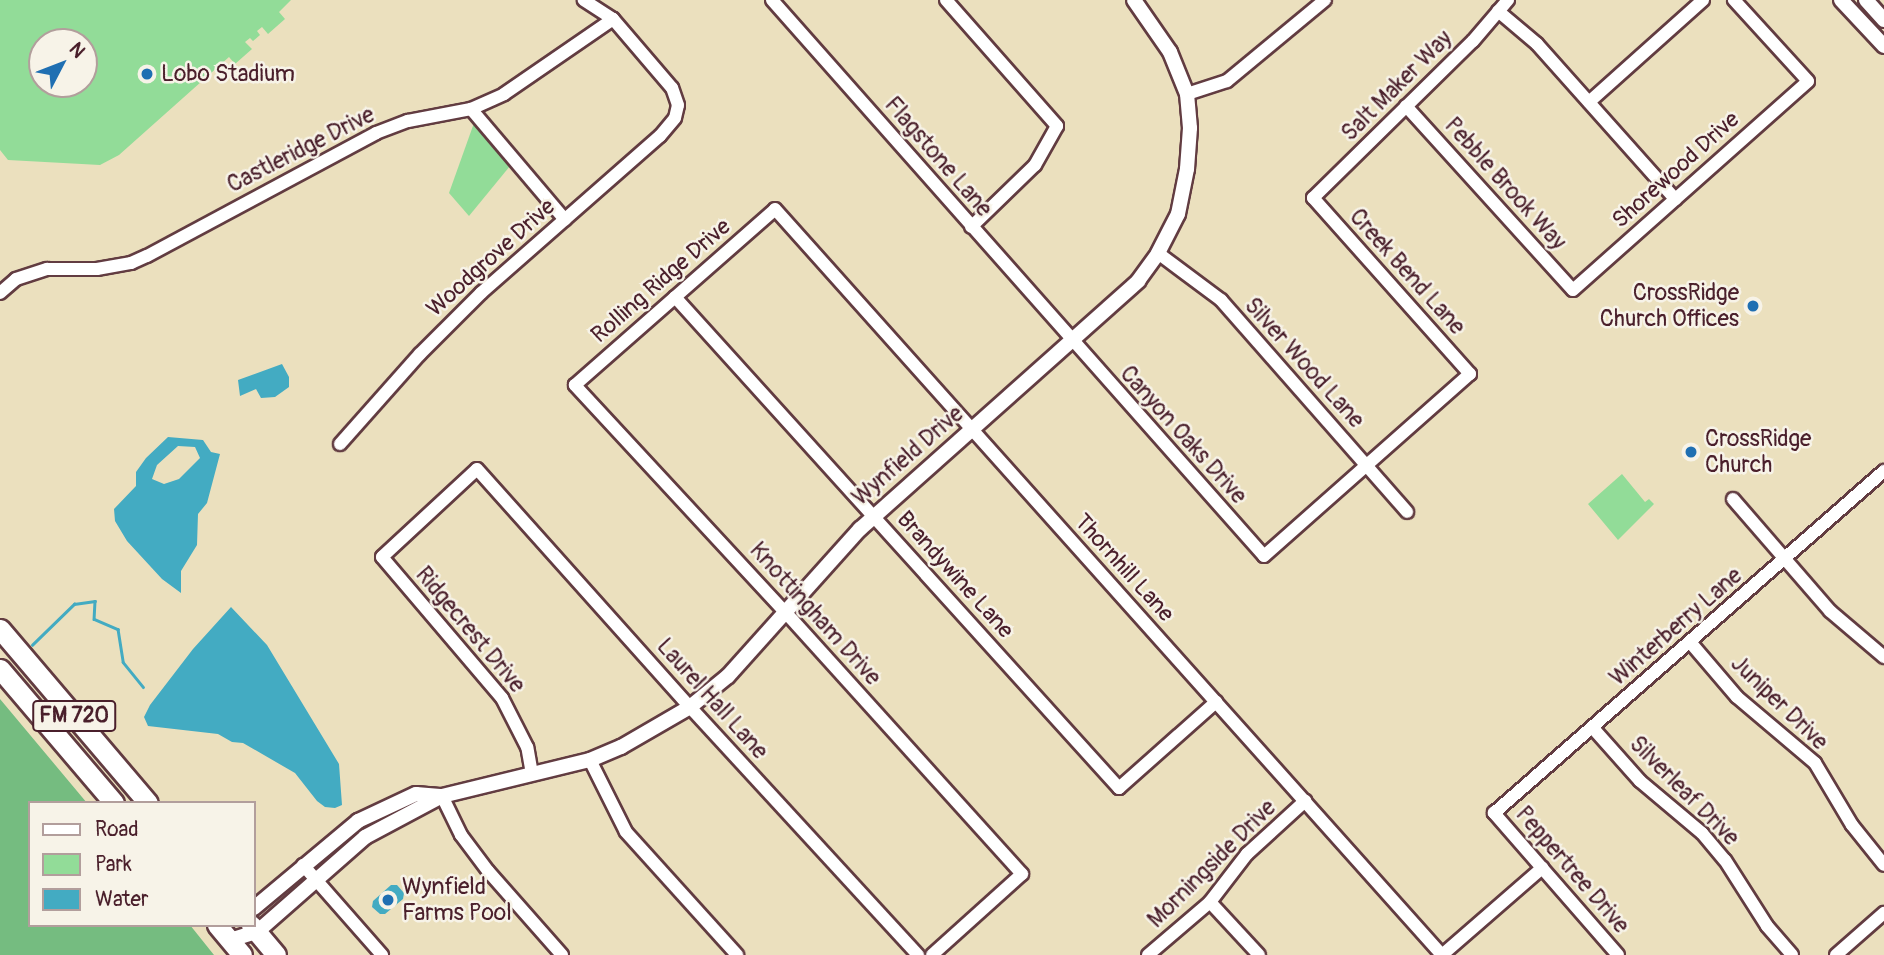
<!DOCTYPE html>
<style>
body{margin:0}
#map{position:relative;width:1884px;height:955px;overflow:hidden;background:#ebe0be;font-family:Pangolin,sans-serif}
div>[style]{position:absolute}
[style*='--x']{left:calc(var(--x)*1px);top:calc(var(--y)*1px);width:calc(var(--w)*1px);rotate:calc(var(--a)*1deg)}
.green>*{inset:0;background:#92dc98}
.forest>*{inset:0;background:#75bc80}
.water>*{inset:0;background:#43abc2}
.stream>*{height:2.5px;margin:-1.25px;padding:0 1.25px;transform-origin:1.25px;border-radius:1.25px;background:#43abc2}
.roads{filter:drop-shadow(2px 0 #623c41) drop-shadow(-2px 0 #623c41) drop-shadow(0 2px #623c41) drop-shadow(0 -2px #623c41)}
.minor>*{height:12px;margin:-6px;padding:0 6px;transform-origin:6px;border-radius:6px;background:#fff}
.tertiary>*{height:14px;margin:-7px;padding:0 7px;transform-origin:7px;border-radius:7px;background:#fff}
.primary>*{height:19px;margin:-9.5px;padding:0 9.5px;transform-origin:9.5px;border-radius:9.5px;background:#fff}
.dots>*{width:19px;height:19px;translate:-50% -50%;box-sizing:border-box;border:4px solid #f7f3e8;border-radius:50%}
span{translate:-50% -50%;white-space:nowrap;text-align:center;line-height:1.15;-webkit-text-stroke:5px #f7f3e8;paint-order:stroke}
.shield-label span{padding:2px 5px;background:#f7f3e8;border:2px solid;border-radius:5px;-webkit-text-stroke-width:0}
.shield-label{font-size:21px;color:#4a1f2b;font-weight:700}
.poi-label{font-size:23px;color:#4a1f2b}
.left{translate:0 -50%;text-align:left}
.right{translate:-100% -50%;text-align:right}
.street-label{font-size:23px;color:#4a1f2b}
.legend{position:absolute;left:28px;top:801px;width:228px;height:126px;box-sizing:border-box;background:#f7f3e8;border:2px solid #b29e9c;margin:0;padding:9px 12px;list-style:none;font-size:21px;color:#4a1f2b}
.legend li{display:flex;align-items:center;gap:14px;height:35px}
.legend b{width:35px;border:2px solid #b29e9c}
.north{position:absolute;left:28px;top:28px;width:70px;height:70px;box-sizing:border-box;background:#f7f3e8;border:2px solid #b29e9c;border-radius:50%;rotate:48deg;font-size:19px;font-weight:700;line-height:28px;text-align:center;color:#4a1f2b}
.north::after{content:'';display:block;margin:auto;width:24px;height:32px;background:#1f6fb2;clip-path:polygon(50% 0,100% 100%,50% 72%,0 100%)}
</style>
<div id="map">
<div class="green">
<div style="clip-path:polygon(evenodd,0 0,291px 0,279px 12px,285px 19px,268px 34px,262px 27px,257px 31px,260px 35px,253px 41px,250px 38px,245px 42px,252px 49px,235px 64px,229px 57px,119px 155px,100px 165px,8px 160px,0 150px,0 0,42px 42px,84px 42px,84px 84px,42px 84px,42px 42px)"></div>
<div style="clip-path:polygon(474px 123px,510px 166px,469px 216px,449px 193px)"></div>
<div style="clip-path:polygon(1622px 474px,1645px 502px,1649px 499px,1654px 504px,1618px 540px,1588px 504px)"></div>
</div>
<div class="forest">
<div style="clip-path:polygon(0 699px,87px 803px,30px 803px,30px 925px,190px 925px,214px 955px,0 955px)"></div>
</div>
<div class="water">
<div style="clip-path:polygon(282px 364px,289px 377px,289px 387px,275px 397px,261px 398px,256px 389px,240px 396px,238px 380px)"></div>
<div style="clip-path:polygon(evenodd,168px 437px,203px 440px,211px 452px,220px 454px,207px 503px,198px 514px,197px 545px,181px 571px,181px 593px,162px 579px,127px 541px,115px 521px,114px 509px,136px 486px,136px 472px,146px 458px,168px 437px,178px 446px,195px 447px,200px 458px,179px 479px,164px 484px,152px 479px,157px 465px,178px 446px)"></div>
<div style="clip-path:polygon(231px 607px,267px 645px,339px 764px,342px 805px,335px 808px,325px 807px,317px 801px,295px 773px,243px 743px,232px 742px,218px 734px,148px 726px,144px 717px,150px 705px,193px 649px)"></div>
<div style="clip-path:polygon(391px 885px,397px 885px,404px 893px,403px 899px,385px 914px,380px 914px,372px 907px,373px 901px)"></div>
</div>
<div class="stream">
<div style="--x:32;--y:645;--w:59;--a:-44.3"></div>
<div style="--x:74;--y:604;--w:21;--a:-8"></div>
<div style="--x:95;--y:601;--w:18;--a:93"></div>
<div style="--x:94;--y:619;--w:26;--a:23"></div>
<div style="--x:118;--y:629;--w:33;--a:81"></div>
<div style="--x:123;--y:662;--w:32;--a:51"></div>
</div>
<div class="roads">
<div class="minor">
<div style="--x:772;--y:0;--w:742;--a:48.49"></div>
<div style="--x:1264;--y:556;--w:275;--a:-41.5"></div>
<div style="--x:1470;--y:374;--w:236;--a:-131.7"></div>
<div style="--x:1313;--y:198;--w:224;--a:-44.5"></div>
<div style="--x:1473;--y:41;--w:54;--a:-49.5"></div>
<div style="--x:946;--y:0;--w:168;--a:48.6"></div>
<div style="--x:1057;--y:126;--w:45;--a:119.4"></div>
<div style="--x:1035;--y:165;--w:89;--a:135.9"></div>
<div style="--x:1498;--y:11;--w:51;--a:40.2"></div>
<div style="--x:1537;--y:44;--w:208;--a:48.3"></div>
<div style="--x:1187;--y:94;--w:42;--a:-18"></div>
<div style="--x:1227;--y:81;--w:127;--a:-39.6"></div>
<div style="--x:1589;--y:102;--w:153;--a:-41.8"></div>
<div style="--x:1406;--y:106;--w:248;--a:47.8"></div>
<div style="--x:1573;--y:290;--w:314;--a:-41.6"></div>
<div style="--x:1808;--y:81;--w:110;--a:-132.4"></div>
<div style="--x:471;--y:109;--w:145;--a:49.7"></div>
<div style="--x:1158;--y:253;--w:79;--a:36.7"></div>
<div style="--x:1221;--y:300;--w:282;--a:48.7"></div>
<div style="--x:0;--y:293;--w:21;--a:-41"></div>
<div style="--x:16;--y:279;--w:33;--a:-18"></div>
<div style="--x:47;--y:269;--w:50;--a:0"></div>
<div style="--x:97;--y:269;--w:35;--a:-10"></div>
<div style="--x:131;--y:263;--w:17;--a:-24"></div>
<div style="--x:147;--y:256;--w:260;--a:-28.2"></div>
<div style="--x:376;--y:133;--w:34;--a:-21"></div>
<div style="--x:408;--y:121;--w:64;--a:-10.8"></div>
<div style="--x:471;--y:109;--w:36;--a:-24"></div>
<div style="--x:504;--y:94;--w:132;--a:-34.5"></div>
<div style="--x:675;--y:297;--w:662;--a:47.88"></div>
<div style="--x:1119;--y:788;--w:130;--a:-41.6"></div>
<div style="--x:340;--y:444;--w:120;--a:-48.4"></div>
<div style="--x:420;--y:354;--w:86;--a:-45"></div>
<div style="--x:481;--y:293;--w:238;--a:-41.3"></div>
<div style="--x:660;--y:136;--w:23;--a:-50"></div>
<div style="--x:675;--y:118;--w:13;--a:-77"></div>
<div style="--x:678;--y:105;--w:18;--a:-109"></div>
<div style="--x:672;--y:88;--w:91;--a:-130.5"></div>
<div style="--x:613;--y:19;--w:35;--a:-147"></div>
<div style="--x:1733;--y:499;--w:148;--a:49.1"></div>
<div style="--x:1830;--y:611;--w:71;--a:40.4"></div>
<div style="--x:1690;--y:642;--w:72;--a:49.5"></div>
<div style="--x:1737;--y:697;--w:102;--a:40.2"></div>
<div style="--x:1815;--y:763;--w:72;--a:59.2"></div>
<div style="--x:1852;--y:825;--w:51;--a:51.3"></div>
<div style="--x:1592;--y:727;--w:72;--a:48.4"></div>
<div style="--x:1640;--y:781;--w:81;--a:40"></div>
<div style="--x:1702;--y:833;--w:35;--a:50"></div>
<div style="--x:1725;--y:860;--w:78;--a:57.5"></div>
<div style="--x:1767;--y:926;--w:38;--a:49"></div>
<div style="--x:590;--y:760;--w:80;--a:63.4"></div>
<div style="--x:626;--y:832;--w:166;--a:47.9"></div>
<div style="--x:532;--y:774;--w:27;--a:-100"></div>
<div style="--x:527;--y:747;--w:55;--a:-117"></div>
<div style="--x:502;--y:698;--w:185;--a:-130.4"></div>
<div style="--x:382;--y:557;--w:129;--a:-42.8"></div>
<div style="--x:477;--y:469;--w:319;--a:48.2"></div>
<div style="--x:690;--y:707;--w:337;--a:47.4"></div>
<div style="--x:442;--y:796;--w:43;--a:64"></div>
<div style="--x:461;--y:835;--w:45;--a:53.1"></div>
<div style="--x:488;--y:871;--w:112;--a:48.6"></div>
<div style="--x:303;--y:865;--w:120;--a:48.7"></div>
<div style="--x:1210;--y:902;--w:72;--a:47.2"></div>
<div style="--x:932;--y:955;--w:121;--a:-42"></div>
<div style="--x:1022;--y:874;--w:355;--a:-132.1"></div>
<div style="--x:784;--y:611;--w:308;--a:-132.8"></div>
<div style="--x:575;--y:385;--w:266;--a:-41.3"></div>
<div style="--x:775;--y:209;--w:1001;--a:48.2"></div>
<div style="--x:1148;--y:955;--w:82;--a:-40.5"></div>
<div style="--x:1210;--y:902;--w:61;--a:-52.4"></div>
<div style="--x:1247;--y:854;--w:79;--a:-42.4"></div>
<div style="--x:1442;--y:955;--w:133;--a:-41"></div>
<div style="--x:1618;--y:955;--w:189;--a:-131.1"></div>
<div style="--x:1494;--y:813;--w:519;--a:-41.25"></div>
<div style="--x:1836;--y:955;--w:64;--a:-41.2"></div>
</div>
<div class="tertiary">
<div style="--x:1841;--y:0;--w:63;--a:46.9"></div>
<div style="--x:1866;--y:0;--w:27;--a:48"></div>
<div style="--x:254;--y:908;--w:136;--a:-39.9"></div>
<div style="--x:358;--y:821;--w:64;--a:-25"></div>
<div style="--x:416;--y:794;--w:24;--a:5"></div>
<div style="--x:230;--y:940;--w:28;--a:-17"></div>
<div style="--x:257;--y:932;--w:144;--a:-41.3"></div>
<div style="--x:365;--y:837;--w:87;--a:-28"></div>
<div style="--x:442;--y:796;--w:152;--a:-13.7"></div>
<div style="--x:590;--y:760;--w:34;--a:-23"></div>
<div style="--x:621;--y:747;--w:80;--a:-30.1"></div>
<div style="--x:690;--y:707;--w:49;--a:-39.2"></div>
<div style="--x:728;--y:676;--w:198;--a:-48.1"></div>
<div style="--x:860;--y:529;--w:373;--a:-41.7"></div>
<div style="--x:1138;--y:281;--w:34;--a:-54"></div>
<div style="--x:1158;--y:253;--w:44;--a:-62.9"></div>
<div style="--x:1178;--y:214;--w:46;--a:-78.7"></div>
<div style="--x:1187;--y:169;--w:41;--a:-85.8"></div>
<div style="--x:1190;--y:128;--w:34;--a:-95"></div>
<div style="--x:1187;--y:94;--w:45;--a:-112"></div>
<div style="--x:1170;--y:52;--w:63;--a:-124.7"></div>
</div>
<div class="primary">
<div style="--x:0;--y:629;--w:228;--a:49.6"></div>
<div style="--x:0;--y:669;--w:176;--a:49.6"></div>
<div style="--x:217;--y:925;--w:39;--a:50"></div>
<div style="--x:251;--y:925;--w:39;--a:50"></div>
</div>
</div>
<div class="dots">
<div style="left:147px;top:74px;background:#1f6fb2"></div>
<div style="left:1753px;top:306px;background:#1f6fb2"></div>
<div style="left:1691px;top:452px;background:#1f6fb2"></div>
<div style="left:388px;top:900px;background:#1f6fb2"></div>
</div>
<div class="shield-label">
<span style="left:74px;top:716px">FM 720</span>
</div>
<div class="poi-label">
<span class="left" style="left:161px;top:74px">Lobo Stadium</span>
<span class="right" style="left:1739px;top:306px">CrossRidge<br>Church Offices</span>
<span class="left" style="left:1705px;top:452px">CrossRidge<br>Church</span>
<span class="left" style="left:402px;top:900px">Wynfield<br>Farms Pool</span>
</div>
<div class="street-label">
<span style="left:1397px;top:86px;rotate:-45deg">Salt Maker Way</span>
<span style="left:301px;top:150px;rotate:-27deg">Castleridge Drive</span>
<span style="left:938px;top:157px;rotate:49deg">Flagstone Lane</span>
<span style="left:1676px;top:170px;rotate:-42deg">Shorewood Drive</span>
<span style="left:1505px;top:184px;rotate:48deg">Pebble Brook Way</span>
<span style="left:491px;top:258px;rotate:-42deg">Woodgrove Drive</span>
<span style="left:1407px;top:272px;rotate:48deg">Creek Bend Lane</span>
<span style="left:661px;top:281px;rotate:-41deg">Rolling Ridge Drive</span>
<span style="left:1304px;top:363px;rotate:48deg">Silver Wood Lane</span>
<span style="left:1183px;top:435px;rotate:48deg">Canyon Oaks Drive</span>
<span style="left:908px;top:456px;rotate:-41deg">Wynfield Drive</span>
<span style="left:1124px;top:568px;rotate:48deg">Thornhill Lane</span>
<span style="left:955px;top:575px;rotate:48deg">Brandywine Lane</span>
<span style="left:815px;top:614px;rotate:48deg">Knottingham Drive</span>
<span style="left:1676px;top:627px;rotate:-41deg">Winterberry Lane</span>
<span style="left:470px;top:630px;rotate:50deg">Ridgecrest Drive</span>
<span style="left:712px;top:699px;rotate:48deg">Laurel Hall Lane</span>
<span style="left:1779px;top:703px;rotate:44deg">Juniper Drive</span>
<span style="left:1684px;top:791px;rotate:45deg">Silverleaf Drive</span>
<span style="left:1212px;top:864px;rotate:-45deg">Morningside Drive</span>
<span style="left:1572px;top:870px;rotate:49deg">Peppertree Drive</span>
</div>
<ul class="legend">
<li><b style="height:9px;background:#fff"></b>Road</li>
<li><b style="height:19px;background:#92dc98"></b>Park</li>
<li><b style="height:19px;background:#43abc2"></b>Water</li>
</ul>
<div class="north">N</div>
</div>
